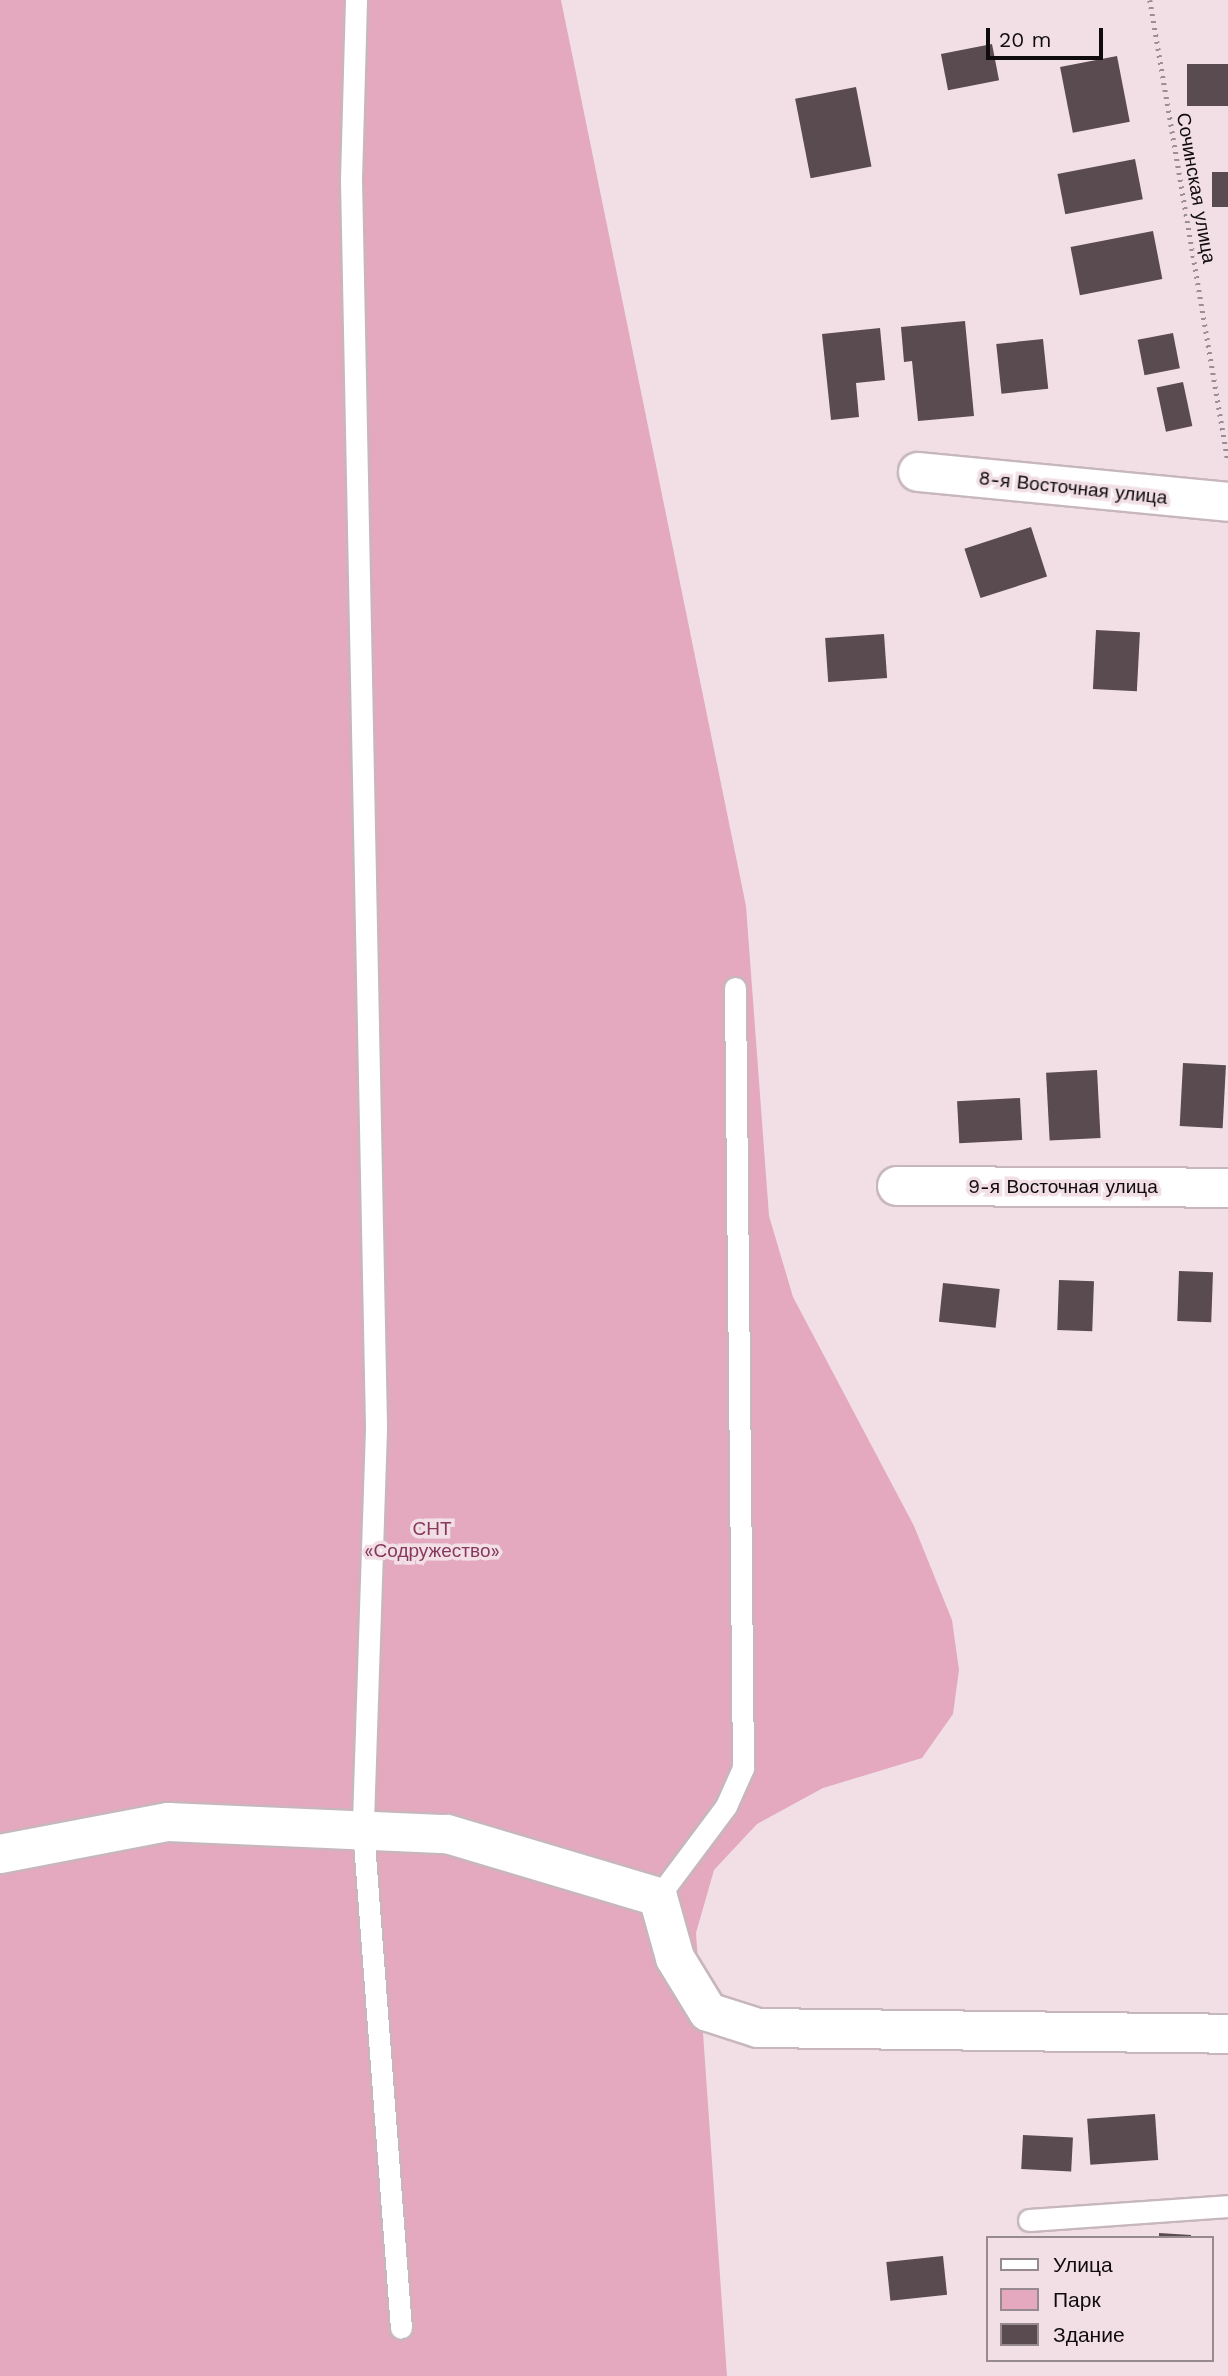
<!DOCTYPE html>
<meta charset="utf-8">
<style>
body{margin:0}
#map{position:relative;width:1228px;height:2376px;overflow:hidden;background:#f1dfe5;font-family:"Work Sans",sans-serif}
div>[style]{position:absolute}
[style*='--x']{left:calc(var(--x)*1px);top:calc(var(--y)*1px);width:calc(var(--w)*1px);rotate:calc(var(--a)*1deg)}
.green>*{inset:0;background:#e4a8bf}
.building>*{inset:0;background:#594b50;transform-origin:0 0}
.path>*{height:4.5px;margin-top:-2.25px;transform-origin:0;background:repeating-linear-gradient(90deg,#9b8e92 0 2px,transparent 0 7px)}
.roads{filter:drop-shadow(2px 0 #c7b7bc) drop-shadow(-2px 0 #c7b7bc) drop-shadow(0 2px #c7b7bc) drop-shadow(0 -2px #c7b7bc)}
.service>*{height:21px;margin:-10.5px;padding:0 10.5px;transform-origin:10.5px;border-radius:10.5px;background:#fff}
.minor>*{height:38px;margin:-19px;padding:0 19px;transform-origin:19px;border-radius:19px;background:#fff}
span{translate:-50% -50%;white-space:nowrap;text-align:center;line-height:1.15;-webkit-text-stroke:7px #f1dfe5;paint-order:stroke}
.street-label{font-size:19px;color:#100b0d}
.park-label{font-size:19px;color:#87385c}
.legend{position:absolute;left:986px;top:2236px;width:228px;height:126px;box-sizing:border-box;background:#f1dfe5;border:2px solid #978a8f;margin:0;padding:9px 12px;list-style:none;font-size:21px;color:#100b0d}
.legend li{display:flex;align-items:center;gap:14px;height:35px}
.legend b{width:35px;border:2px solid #978a8f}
.scale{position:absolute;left:986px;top:28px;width:117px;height:32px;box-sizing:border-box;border:4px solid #100b0d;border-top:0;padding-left:9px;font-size:21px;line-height:24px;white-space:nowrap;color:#100b0d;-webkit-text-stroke:5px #f1dfe5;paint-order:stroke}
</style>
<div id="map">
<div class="green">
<div style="clip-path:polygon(0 0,561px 0,746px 906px,769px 1216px,793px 1297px,914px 1526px,952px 1620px,959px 1670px,953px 1714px,922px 1758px,823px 1788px,757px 1824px,714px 1870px,696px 1933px,727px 2376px,0 2376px)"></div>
</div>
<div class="building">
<div style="left:992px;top:44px;width:37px;height:52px;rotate:79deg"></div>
<div style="left:1117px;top:56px;width:67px;height:58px;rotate:79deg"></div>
<div style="left:1228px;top:64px;width:42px;height:41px;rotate:90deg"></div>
<div style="left:856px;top:87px;width:81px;height:62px;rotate:79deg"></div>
<div style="left:1135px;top:159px;width:41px;height:79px;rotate:79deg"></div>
<div style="left:1228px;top:172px;width:35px;height:16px;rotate:90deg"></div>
<div style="left:1153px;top:231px;width:49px;height:84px;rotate:79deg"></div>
<div style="clip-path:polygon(965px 321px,974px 416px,918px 421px,912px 361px,904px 362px,901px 327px)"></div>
<div style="clip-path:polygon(880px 328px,885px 380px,856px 383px,859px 417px,831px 420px,822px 334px)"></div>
<div style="left:1173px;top:333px;width:36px;height:36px;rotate:79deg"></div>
<div style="left:1043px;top:339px;width:50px;height:47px;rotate:84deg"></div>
<div style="left:1183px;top:382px;width:45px;height:27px;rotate:78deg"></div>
<div style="left:1031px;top:527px;width:52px;height:70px;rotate:72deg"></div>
<div style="left:1096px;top:630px;width:44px;height:59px;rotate:3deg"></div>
<div style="left:884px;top:634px;width:44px;height:59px;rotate:86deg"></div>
<div style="left:1183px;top:1063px;width:43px;height:63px;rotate:3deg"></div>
<div style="left:1097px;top:1070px;width:68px;height:51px;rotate:87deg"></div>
<div style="left:1020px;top:1098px;width:42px;height:63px;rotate:87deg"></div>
<div style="left:1179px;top:1271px;width:34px;height:50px;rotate:2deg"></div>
<div style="left:1059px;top:1280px;width:35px;height:50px;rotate:2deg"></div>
<div style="left:943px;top:1283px;width:57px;height:39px;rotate:6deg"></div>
<div style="left:1155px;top:2114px;width:46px;height:68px;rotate:86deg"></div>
<div style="left:1023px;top:2135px;width:50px;height:34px;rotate:3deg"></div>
<div style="clip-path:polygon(1159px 2233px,1191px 2235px,1191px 2238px,1159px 2238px)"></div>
<div style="left:943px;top:2256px;width:39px;height:57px;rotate:84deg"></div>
</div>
<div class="path">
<div style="--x:1150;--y:0;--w:469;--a:80.4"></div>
</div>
<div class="roads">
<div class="service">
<div style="--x:356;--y:0;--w:180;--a:91.6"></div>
<div style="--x:351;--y:180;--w:1249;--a:88.85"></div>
<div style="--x:376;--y:1429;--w:400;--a:91.9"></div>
<div style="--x:363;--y:1829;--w:500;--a:85.65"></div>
<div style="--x:658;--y:1897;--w:114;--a:-53.2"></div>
<div style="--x:726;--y:1806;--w:42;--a:-65.9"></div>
<div style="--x:743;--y:1768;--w:780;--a:-90.59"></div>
<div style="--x:1029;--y:2220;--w:199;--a:-4"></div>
</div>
<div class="minor">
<div style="--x:918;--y:472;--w:311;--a:5.5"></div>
<div style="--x:897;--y:1186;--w:331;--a:0.3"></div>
<div style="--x:0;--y:1854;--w:171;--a:-10.8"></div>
<div style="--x:168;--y:1822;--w:279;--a:2.5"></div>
<div style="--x:447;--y:1834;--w:220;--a:16.6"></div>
<div style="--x:658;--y:1897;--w:63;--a:74.4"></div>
<div style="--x:675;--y:1958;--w:63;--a:58.6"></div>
<div style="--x:708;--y:2012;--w:52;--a:17.7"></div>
<div style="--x:758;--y:2028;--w:470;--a:0.7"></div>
</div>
</div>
<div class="street-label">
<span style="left:1196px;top:188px;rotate:80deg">Сочинская улица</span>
<span style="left:1073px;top:488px;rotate:6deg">8-я Восточная улица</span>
<span style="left:1063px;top:1187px">9-я Восточная улица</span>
</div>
<div class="park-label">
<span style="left:432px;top:1540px">СНТ<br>«Содружество»</span>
</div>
<ul class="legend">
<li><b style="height:9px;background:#fff"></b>Улица</li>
<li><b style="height:19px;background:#e4a8bf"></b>Парк</li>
<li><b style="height:19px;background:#594b50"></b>Здание</li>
</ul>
<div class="scale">20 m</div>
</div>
